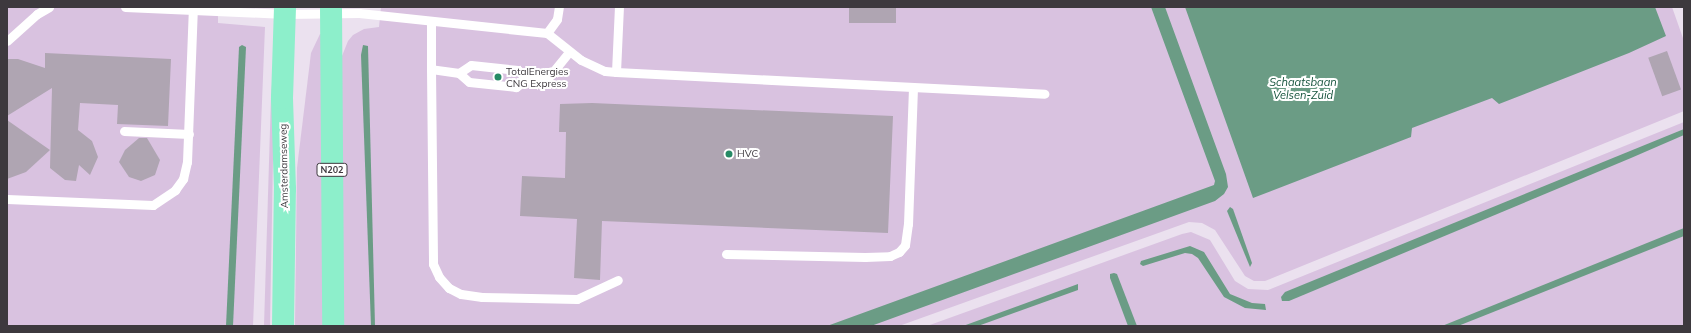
<!DOCTYPE html>
<style>
body{margin:0}
#map{position:relative;width:1691px;height:333px;overflow:hidden;background:#ebe1ef;font-family:Mulish,sans-serif}
div>[style]{position:absolute}
[style*='--x']{left:calc(var(--x)*1px);top:calc(var(--y)*1px);width:calc(var(--w)*1px);rotate:calc(var(--a)*1deg)}
.green>*{inset:0;background:#d9c2e0}
.water>*{inset:0;background:#6b9c85}
.building>*{inset:0;background:#afa5b2;transform-origin:0 0}
.lane>*{height:9px;margin:-4.5px;padding:0 4.5px;transform-origin:4.5px;border-radius:4.5px;background:#fff}
.primary>*{height:22px;margin:-11px;padding:0 11px;transform-origin:11px;border-radius:11px;background:#8defcb}
.dots>*{width:11px;height:11px;translate:-50% -50%;box-sizing:border-box;border:2px solid #fff;border-radius:50%}
span{translate:-50% -50%;white-space:nowrap;text-align:center;line-height:1.15;-webkit-text-stroke:4px #fff;paint-order:stroke}
.shield-label span{padding:1px 3px;background:#fff;border:1px solid;border-radius:3px;-webkit-text-stroke-width:0}
.shield-label{font-size:9px;color:#3d393e;font-weight:700}
.poi-label{font-size:10px;color:#3d393e}
.left{translate:0 -50%;text-align:left}
.street-label{font-size:10px;color:#3d393e}
.water-label{font-size:11px;color:#15533c;font-style:italic}
.frame{position:absolute;inset:0;border:8px solid #3d393e;pointer-events:none}
</style>
<div id="map">
<div class="green">
<div style="clip-path:polygon(7px 7px,218px 7px,218px 23px,265px 27px,253px 326px,7px 326px)"></div>
<div style="clip-path:polygon(381px 7px,1672px 7px,1684px 41px,1684px 111px,1265px 281px,1254px 281px,1245px 276px,1215px 230px,1202px 223px,1189px 222px,899px 326px,341px 326px,340px 61px,348px 41px,353px 35px,364px 29px,379px 27px)"></div>
<div style="clip-path:polygon(320px 34px,322px 34px,327px 326px,295px 326px,297px 168px,311px 53px)"></div>
<div style="clip-path:polygon(275px 49px,270px 326px,264px 326px,271px 97px)"></div>
<div style="clip-path:polygon(1684px 122px,1684px 326px,927px 326px,1182px 234px,1191px 232px,1210px 240px,1235px 281px,1248px 289px,1268px 290px)"></div>
</div>
<div class="water">
<div style="clip-path:polygon(1151px 7px,1165px 7px,1226px 174px,1228px 187px,1224px 194px,1215px 201px,871px 326px,827px 326px,1214px 185px,1215px 181px)"></div>
<div style="clip-path:polygon(1185px 7px,1655px 7px,1666px 36px,1629px 53px,1499px 104px,1492px 98px,1412px 128px,1411px 137px,1253px 198px)"></div>
<div style="clip-path:polygon(242px 45px,246px 47px,233px 326px,226px 326px,239px 47px)"></div>
<div style="clip-path:polygon(363px 45px,368px 46px,375px 326px,371px 326px,361px 55px)"></div>
<div style="clip-path:polygon(1684px 129px,1684px 135px,1631px 158px,1289px 301px,1282px 301px,1281px 297px,1285px 292px)"></div>
<div style="clip-path:polygon(1230px 207px,1233px 209px,1252px 263px,1250px 267px,1227px 211px)"></div>
<div style="clip-path:polygon(1684px 228px,1684px 236px,1458px 326px,1442px 326px)"></div>
<div style="clip-path:polygon(1190px 246px,1204px 252px,1230px 294px,1252px 303px,1265px 304px,1266px 310px,1245px 308px,1224px 297px,1198px 258px,1192px 254px,1185px 253px,1143px 266px,1140px 264px,1141px 261px)"></div>
<div style="clip-path:polygon(1114px 273px,1117px 274px,1137px 326px,1128px 326px,1110px 278px,1110px 274px)"></div>
<div style="clip-path:polygon(1078px 284px,1078px 290px,978px 326px,963px 326px)"></div>
</div>
<div class="building">
<div style="left:849px;top:7px;width:47px;height:16px"></div>
<div style="left:1667px;top:51px;width:41px;height:20px;rotate:70deg"></div>
<div style="clip-path:polygon(45px 53px,171px 59px,168px 126px,117px 124px,118px 105px,80px 103px,78px 130px,92px 141px,98px 157px,90px 175px,79px 165px,76px 181px,65px 180px,50px 168px,52px 88px,7px 116px,7px 59px,18px 59px,45px 68px)"></div>
<div style="clip-path:polygon(592px 103px,893px 116px,888px 233px,602px 221px,600px 280px,574px 278px,577px 219px,520px 216px,522px 176px,565px 178px,566px 132px,559px 132px,560px 104px)"></div>
<div style="clip-path:polygon(7px 120px,50px 150px,26px 172px,7px 179px)"></div>
<div style="clip-path:polygon(139px 138px,147px 138px,160px 160px,155px 175px,141px 181px,129px 177px,119px 162px,125px 150px)"></div>
</div>
<div class="lane">
<div style="--x:125;--y:7;--w:160;--a:2.5"></div>
<div style="--x:285;--y:14;--w:74;--a:-0.8"></div>
<div style="--x:359;--y:13;--w:189;--a:6.1"></div>
<div style="--x:547;--y:33;--w:43;--a:38.5"></div>
<div style="--x:581;--y:60;--w:26;--a:25"></div>
<div style="--x:605;--y:71;--w:11;--a:5"></div>
<div style="--x:616;--y:72;--w:429;--a:2.9"></div>
<div style="--x:547;--y:33;--w:17;--a:-54"></div>
<div style="--x:557;--y:19;--w:12;--a:-81"></div>
<div style="--x:7;--y:41;--w:40;--a:-42"></div>
<div style="--x:37;--y:14;--w:14;--a:-30"></div>
<div style="--x:569;--y:52;--w:33;--a:129"></div>
<div style="--x:548;--y:78;--w:9;--a:162"></div>
<div style="--x:539;--y:81;--w:13;--a:-171"></div>
<div style="--x:526;--y:79;--w:13;--a:141"></div>
<div style="--x:516;--y:87;--w:47;--a:-173.9"></div>
<div style="--x:469;--y:82;--w:13;--a:-138"></div>
<div style="--x:459;--y:73;--w:28;--a:-172"></div>
<div style="--x:431;--y:69;--w:195;--a:89.4"></div>
<div style="--x:433;--y:264;--w:14;--a:65"></div>
<div style="--x:439;--y:277;--w:15;--a:48"></div>
<div style="--x:449;--y:288;--w:13;--a:27"></div>
<div style="--x:461;--y:294;--w:21;--a:8"></div>
<div style="--x:482;--y:297;--w:95;--a:1.2"></div>
<div style="--x:577;--y:299;--w:45;--a:-24.9"></div>
<div style="--x:431;--y:69;--w:48;--a:-90"></div>
<div style="--x:616;--y:72;--w:65;--a:-87.4"></div>
<div style="--x:459;--y:73;--w:14;--a:-34"></div>
<div style="--x:471;--y:65;--w:47;--a:6.1"></div>
<div style="--x:518;--y:70;--w:12;--a:48"></div>
<div style="--x:124;--y:131;--w:65;--a:2.6"></div>
<div style="--x:7;--y:199;--w:146;--a:2.4"></div>
<div style="--x:153;--y:205;--w:27;--a:-34"></div>
<div style="--x:175;--y:190;--w:14;--a:-54"></div>
<div style="--x:183;--y:179;--w:17;--a:-77"></div>
<div style="--x:187;--y:162;--w:155;--a:-87.8"></div>
<div style="--x:726;--y:254;--w:139;--a:1.2"></div>
<div style="--x:865;--y:257;--w:25;--a:-2"></div>
<div style="--x:890;--y:256;--w:10;--a:-24"></div>
<div style="--x:899;--y:252;--w:9;--a:-49"></div>
<div style="--x:905;--y:245;--w:21;--a:-82"></div>
<div style="--x:908;--y:224;--w:136;--a:-87.9"></div>
</div>
<div class="primary">
<div style="--x:331;--y:7;--w:319;--a:89.6"></div>
<div style="--x:283;--y:326;--w:137;--a:-89.2"></div>
<div style="--x:285;--y:189;--w:91;--a:-91.9"></div>
<div style="--x:282;--y:98;--w:91;--a:-88.1"></div>
</div>
<div class="dots">
<div style="left:498px;top:77px;background:#268a65"></div>
<div style="left:729px;top:154px;background:#268a65"></div>
</div>
<div class="shield-label">
<span style="left:332px;top:170px">N202</span>
</div>
<div class="poi-label">
<span class="left" style="left:506px;top:77px">TotalEnergies<br>CNG Express</span>
<span class="left" style="left:737px;top:154px">HVC</span>
</div>
<div class="street-label">
<span style="left:284px;top:166px;rotate:-91deg">Amsterdamseweg</span>
</div>
<div class="water-label">
<span style="left:1303px;top:89px">Schaatsbaan<br>Velsen-Zuid</span>
</div>
<div class="frame"></div>
</div>
